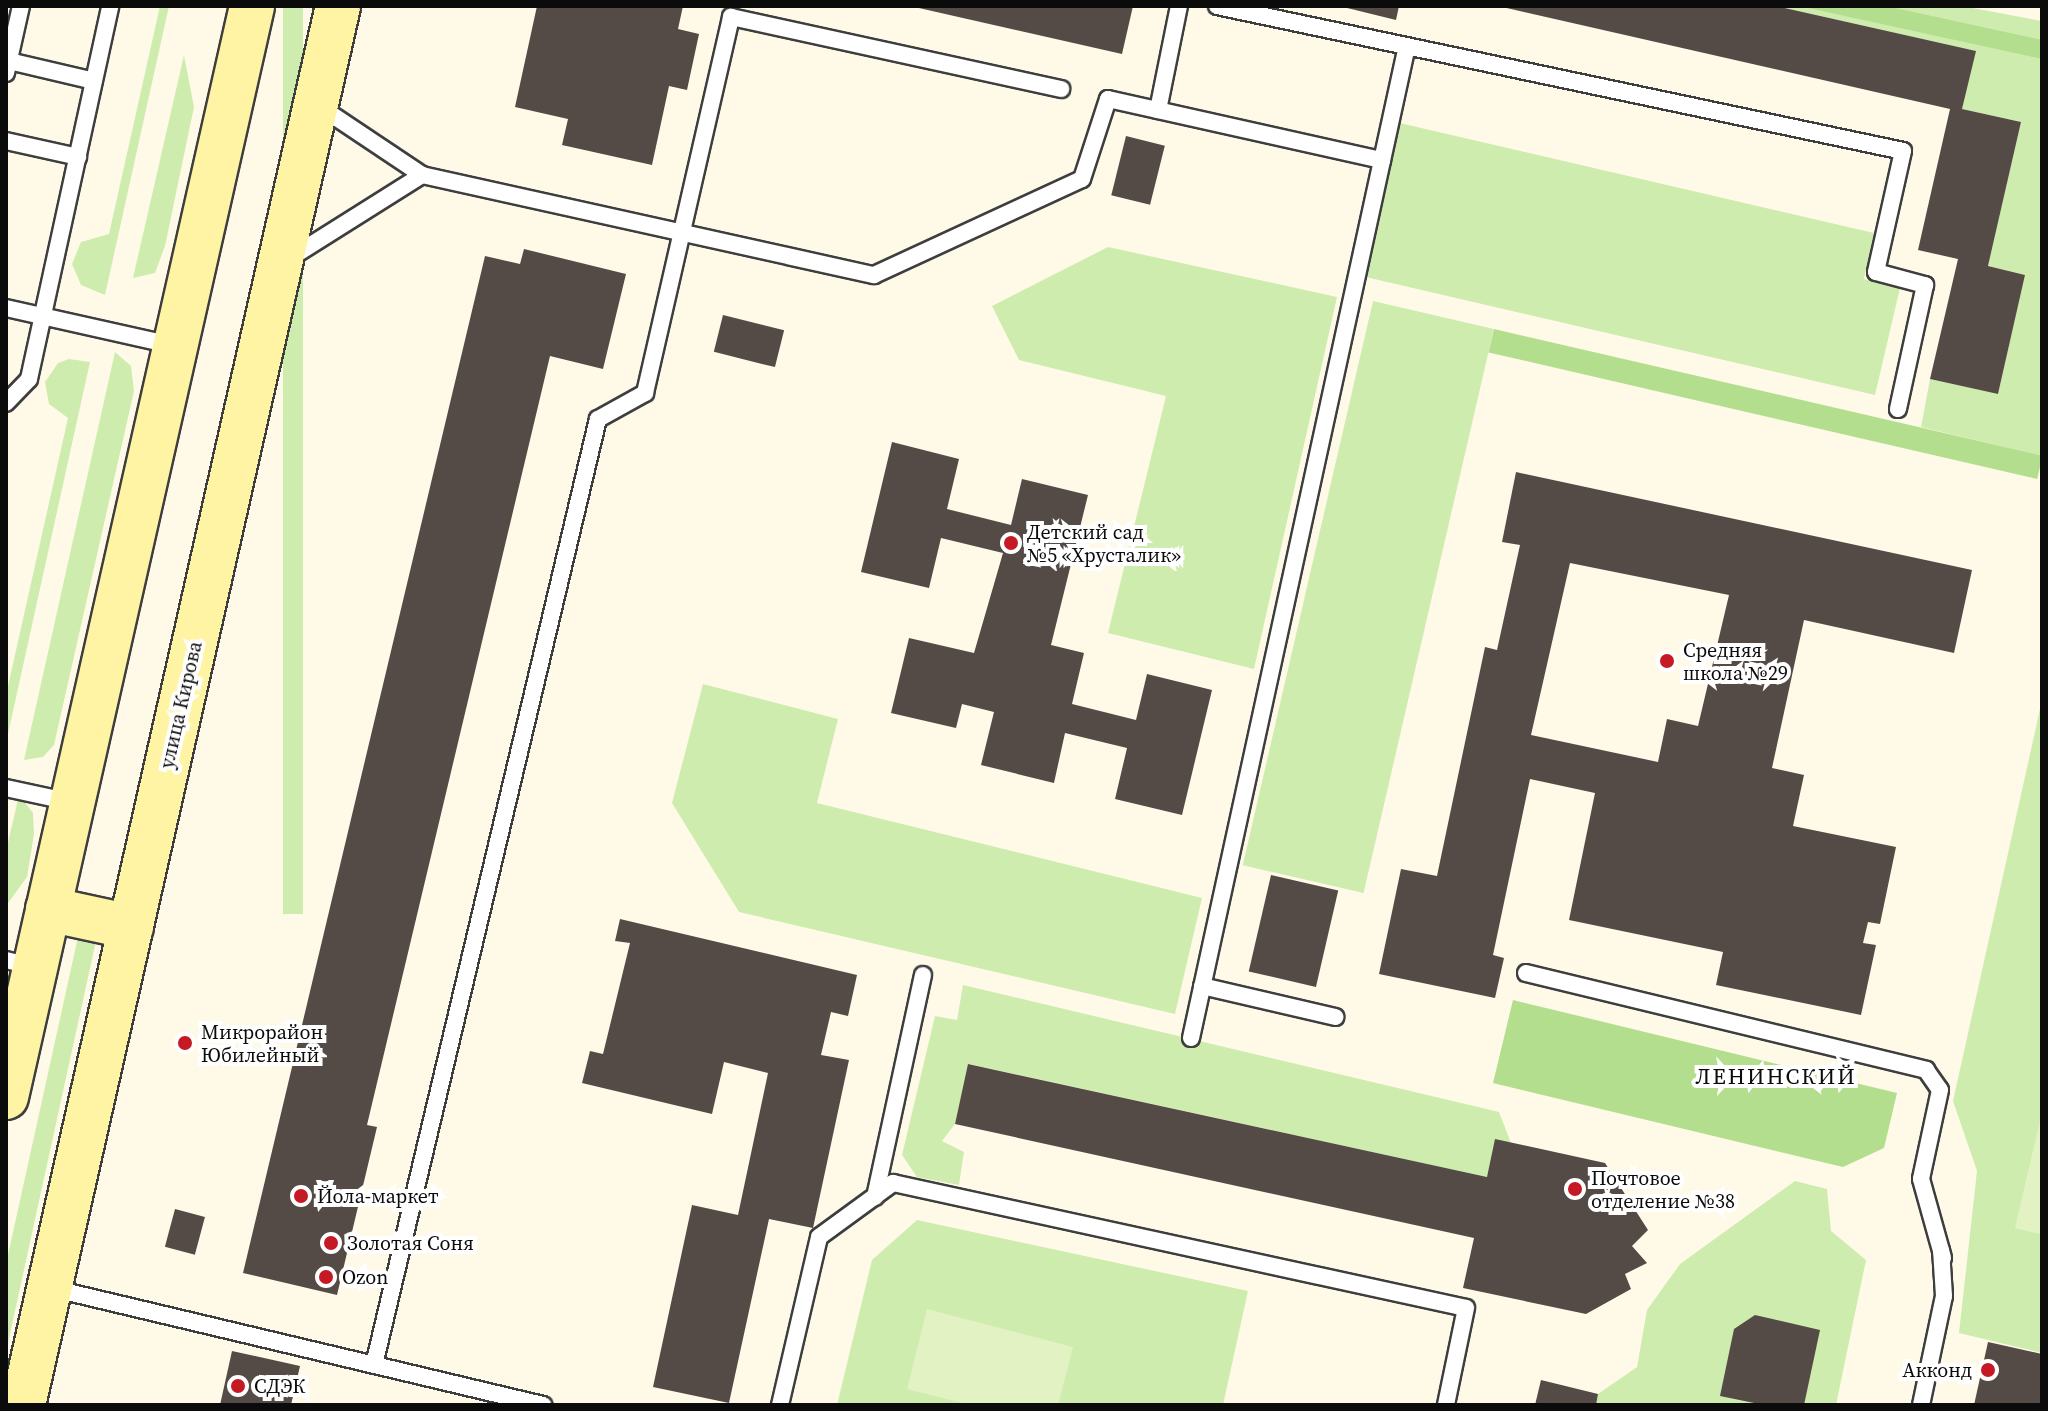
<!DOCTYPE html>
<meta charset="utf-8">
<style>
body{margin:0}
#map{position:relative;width:2048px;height:1411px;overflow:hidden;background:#fffae8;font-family:"Source Serif 4",serif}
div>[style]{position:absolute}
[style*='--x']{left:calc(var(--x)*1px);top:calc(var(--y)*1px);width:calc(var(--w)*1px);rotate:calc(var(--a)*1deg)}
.green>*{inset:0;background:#cfecaf;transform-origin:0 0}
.forest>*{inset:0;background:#b3de8d;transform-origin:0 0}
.pitch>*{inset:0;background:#e2f2c2}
.building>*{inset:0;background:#544b46;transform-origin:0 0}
.roads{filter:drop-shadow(2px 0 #3e3e3e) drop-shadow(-2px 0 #3e3e3e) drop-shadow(0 2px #3e3e3e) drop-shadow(0 -2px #3e3e3e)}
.service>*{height:16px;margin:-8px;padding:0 8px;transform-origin:8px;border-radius:8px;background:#fff}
.secondary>*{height:44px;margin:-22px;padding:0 22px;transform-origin:22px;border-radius:22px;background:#fff4a3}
.dots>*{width:22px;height:22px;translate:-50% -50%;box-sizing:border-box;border:4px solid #fff;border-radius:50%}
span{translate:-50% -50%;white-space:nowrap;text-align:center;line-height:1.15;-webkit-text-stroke:8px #fff;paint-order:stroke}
.poi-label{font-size:20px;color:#0b0b0b}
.left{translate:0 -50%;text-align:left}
.right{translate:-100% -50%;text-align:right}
.street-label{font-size:20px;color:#0b0b0b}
.neighbourhood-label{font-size:22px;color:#0b0b0b;letter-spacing:2px}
.frame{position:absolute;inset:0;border:8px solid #0b0b0b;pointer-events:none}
</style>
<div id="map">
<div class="green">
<div style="clip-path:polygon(160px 6px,169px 6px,105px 295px,81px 285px,72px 264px,81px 242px,109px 234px)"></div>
<div style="left:283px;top:6px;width:20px;height:908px"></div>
<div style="clip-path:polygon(1776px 6px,1962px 6px,2042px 21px,2042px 456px,1921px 427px,1930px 379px,1998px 394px,2025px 275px,1988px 266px,2021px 122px,1962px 109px,1975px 51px)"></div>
<div style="clip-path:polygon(184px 55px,194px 107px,165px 246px,155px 273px,133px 278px)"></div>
<div style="clip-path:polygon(1391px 121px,1874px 233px,1864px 279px,1900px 288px,1875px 395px,1357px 275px)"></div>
<div style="clip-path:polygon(1108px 247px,1337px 297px,1254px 669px,1108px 633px,1166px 396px,1019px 360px,992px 306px)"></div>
<div style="left:1373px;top:301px;width:124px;height:579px;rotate:13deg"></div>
<div style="clip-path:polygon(115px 352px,131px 366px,134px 391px,54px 745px,43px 757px,24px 760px)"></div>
<div style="clip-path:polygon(69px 359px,90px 362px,6px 743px,6px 695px,68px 418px,49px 404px,45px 382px,58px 363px)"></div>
<div style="clip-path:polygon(703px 684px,838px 719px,817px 803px,1202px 898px,1175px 1014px,739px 912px,672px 803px)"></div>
<div style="clip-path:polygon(2042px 700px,2042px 1127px,2016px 1228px,2042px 1234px,2042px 1353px,1959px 1333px,1977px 1171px,1953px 1101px)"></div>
<div style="clip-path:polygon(19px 795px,33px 813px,34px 834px,27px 877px,6px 906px,6px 851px)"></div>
<div style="clip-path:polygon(78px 937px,96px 941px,6px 1352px,6px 1264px)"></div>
<div style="clip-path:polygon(963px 985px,1499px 1112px,1511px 1143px,1487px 1177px,969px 1064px,955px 1124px,942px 1141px,964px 1152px,959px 1185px,917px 1177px,902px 1155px,935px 1016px,957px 1020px)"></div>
<div style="clip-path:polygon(1795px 1181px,1827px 1189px,1831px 1231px,1866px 1260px,1836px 1405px,1596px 1405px,1598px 1394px,1637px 1367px,1647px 1310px,1680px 1264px)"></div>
<div style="clip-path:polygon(917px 1220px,1248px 1291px,1223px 1405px,837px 1405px,872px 1260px)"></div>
</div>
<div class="forest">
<div style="clip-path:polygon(1799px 6px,1886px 6px,2042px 40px,2042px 59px)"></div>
<div style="left:1494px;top:329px;width:563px;height:24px;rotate:13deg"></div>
<div style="clip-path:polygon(1513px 1000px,1897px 1093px,1884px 1148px,1843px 1167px,1493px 1083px)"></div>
</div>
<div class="pitch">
<div style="clip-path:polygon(2042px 1112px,2042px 1234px,2015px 1228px)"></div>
<div style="clip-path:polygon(927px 1309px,1073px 1347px,1058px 1405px,970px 1405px,907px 1389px)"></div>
</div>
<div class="building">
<div style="clip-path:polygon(537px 6px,683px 6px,678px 29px,699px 34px,687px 90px,669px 86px,652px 165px,562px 145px,568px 119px,515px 107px)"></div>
<div style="clip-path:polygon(910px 6px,1133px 6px,1122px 54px)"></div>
<div style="clip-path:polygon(1339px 6px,1399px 6px,1396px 20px)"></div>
<div style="clip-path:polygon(1498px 6px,1776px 6px,1976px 51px,1962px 109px,2021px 122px,1988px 266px,2025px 275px,1998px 394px,1930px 379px,1958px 259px,1918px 250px,1950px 109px)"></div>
<div style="left:1126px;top:136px;width:40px;height:61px;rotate:14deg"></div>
<div style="clip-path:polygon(524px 249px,626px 274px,603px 369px,550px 356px,367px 1125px,377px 1127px,337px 1295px,243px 1273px,485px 256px,520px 264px)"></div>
<div style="left:723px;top:315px;width:63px;height:38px;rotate:14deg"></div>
<div style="clip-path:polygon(892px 442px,959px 459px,947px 509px,1011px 525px,1022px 479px,1088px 495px,1051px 645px,1084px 653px,1072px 704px,1136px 720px,1147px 674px,1212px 690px,1182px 815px,1115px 799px,1127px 748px,1065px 733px,1054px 783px,981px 765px,994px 712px,962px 704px,956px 728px,891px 713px,909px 638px,974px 653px,1003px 553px,941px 538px,929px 588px,861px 572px)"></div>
<div style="clip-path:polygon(evenodd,1516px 472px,1972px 570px,1954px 653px,1804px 620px,1772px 768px,1804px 775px,1793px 826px,1896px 847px,1880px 924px,1868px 922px,1863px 943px,1876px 945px,1861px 1015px,1716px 985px,1723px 952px,1569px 920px,1595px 793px,1530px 779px,1493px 955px,1504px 958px,1495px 998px,1379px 974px,1401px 869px,1437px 876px,1485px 647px,1497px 650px,1520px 545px,1502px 542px,1516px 472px,1570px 563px,1729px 595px,1698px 726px,1667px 719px,1658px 762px,1531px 735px,1570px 563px)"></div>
<div style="left:1271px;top:875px;width:69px;height:99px;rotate:13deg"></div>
<div style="clip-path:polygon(620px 919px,857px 975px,848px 1016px,831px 1012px,821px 1055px,849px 1060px,813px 1228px,769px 1219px,729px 1403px,653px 1387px,692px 1205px,738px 1215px,768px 1073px,724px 1062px,712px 1114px,582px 1083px,590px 1051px,603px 1054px,630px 943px,615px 941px)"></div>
<div style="clip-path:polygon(968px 1064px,1487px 1177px,1495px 1139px,1605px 1163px,1648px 1230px,1632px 1246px,1647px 1263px,1625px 1274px,1631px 1289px,1586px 1314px,1463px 1288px,1474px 1238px,955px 1124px)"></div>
<div style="left:175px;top:1209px;width:31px;height:39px;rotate:15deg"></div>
<div style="clip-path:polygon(1755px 1315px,1820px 1330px,1804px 1405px,1764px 1405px,1720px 1396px,1734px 1329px)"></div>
<div style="clip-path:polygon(1988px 1342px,2042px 1354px,2042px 1405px,1974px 1405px)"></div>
<div style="clip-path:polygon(232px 1351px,300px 1366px,291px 1405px,220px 1405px)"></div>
<div style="clip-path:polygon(1541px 1380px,1598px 1394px,1596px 1405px,1535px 1405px)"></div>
</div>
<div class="roads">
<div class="service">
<div style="--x:1217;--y:6;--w:701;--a:11.93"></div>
<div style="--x:1903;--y:151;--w:124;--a:102.6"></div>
<div style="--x:1876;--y:272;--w:51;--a:14.9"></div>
<div style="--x:1925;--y:285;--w:127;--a:102.3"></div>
<div style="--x:9;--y:61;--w:87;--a:13.2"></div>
<div style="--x:6;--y:73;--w:69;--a:-77.4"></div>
<div style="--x:319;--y:106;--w:124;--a:33.8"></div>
<div style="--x:422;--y:175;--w:463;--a:12.5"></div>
<div style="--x:874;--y:275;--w:229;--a:-24.8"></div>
<div style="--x:1082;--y:179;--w:84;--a:-72"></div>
<div style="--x:1108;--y:99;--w:281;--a:12.6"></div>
<div style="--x:1158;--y:110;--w:106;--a:-78.6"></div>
<div style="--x:6;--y:141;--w:74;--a:12.5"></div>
<div style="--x:287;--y:260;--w:160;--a:-32.2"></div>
<div style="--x:6;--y:308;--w:170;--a:12.6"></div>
<div style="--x:6;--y:403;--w:33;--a:-46"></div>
<div style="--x:29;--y:379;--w:382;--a:-77.7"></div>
<div style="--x:6;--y:788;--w:66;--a:12.2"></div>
<div style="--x:6;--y:960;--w:30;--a:14"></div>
<div style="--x:1526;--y:973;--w:412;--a:13.6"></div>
<div style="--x:1926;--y:1070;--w:24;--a:55"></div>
<div style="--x:1940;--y:1090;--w:91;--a:102.1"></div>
<div style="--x:1921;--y:1179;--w:82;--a:74.4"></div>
<div style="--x:1202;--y:986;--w:137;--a:13.1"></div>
<div style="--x:1191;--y:1038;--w:1015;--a:-77.72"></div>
<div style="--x:875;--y:1197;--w:227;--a:-77.8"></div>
<div style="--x:51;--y:1288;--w:506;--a:13.38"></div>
<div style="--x:374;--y:1365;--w:972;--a:-76.68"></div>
<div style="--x:598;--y:419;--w:54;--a:-29"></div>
<div style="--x:645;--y:393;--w:386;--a:-77.1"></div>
<div style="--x:731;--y:17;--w:338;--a:12.3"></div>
<div style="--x:780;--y:1405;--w:172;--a:-76.9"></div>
<div style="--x:819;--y:1237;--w:92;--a:-36.1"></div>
<div style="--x:893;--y:1183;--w:586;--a:12.31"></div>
<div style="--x:1466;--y:1308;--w:99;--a:101.7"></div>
<div style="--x:1921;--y:1405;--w:111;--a:-78.1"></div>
<div style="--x:1944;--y:1296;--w:46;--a:-93.7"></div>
</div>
<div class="secondary">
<div style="--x:48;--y:909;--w:85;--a:12.2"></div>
<div style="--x:6;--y:1097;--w:1118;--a:-77.29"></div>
<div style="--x:23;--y:1405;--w:1434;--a:-77.31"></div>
</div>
</div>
<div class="dots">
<div style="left:1011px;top:543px;background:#c51923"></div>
<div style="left:1667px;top:661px;background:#c51923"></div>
<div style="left:185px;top:1043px;background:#c51923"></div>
<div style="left:1575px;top:1189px;background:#c51923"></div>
<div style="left:301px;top:1196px;background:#c51923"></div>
<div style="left:331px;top:1243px;background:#c51923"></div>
<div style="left:326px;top:1277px;background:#c51923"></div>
<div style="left:1988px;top:1370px;background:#c51923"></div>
<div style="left:238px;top:1386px;background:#c51923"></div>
</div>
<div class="poi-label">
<span class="left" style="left:1027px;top:544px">Детский сад<br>№5 «Хрусталик»</span>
<span class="left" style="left:1683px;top:662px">Средняя<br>школа №29</span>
<span class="left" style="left:201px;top:1044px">Микрорайон<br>Юбилейный</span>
<span class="left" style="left:1591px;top:1190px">Почтовое<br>отделение №38</span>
<span class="left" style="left:317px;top:1196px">Йола-маркет</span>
<span class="left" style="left:347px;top:1243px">Золотая Соня</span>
<span class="left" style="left:342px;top:1277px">Ozon</span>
<span class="right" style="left:1972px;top:1370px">Акконд</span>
<span class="left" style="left:254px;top:1386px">СДЭК</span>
</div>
<div class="street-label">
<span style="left:181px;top:705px;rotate:-77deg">улица Кирова</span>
</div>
<div class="neighbourhood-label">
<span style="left:1776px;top:1077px">ЛЕНИНСКИЙ</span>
</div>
<div class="frame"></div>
</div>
